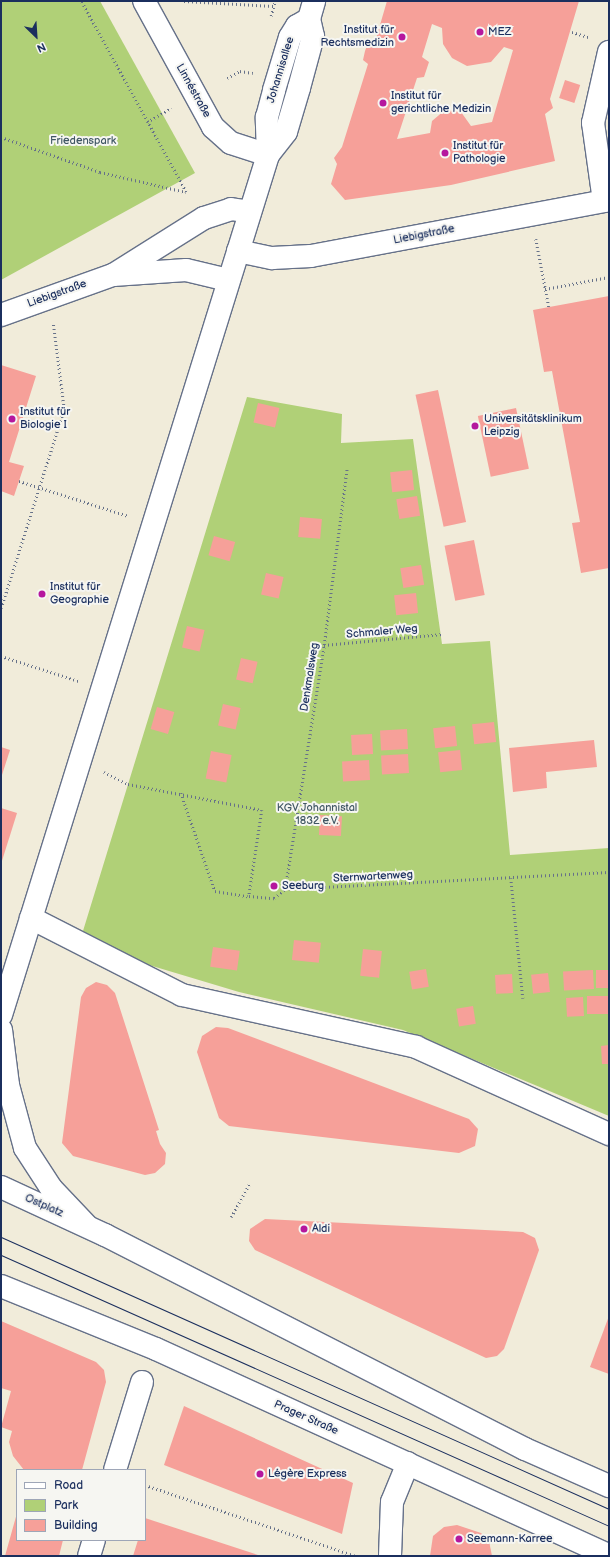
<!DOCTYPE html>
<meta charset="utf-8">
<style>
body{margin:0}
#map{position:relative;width:610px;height:1557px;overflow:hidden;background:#f1ecda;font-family:"Balsamiq Sans",sans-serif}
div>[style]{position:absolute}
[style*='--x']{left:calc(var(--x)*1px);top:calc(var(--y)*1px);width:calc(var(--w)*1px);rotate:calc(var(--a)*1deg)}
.green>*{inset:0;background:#b0d077}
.building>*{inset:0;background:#f6a099;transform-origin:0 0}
.path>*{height:2.5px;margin-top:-1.25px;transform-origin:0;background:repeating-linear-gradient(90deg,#667189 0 1px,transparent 0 4px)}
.roads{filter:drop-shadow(1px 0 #667189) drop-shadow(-1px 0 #667189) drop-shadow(0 1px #667189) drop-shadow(0 -1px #667189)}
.minor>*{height:22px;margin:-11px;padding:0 11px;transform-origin:11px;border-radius:11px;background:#fff}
.major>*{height:22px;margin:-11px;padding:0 11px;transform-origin:11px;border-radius:11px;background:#fff}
.tram>*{height:1px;margin:-0.5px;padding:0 0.5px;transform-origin:0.5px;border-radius:0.5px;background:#1b2f5e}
.dots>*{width:11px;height:11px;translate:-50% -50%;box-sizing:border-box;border:2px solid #f6f6f2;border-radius:50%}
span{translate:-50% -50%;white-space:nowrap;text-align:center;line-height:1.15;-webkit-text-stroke:4px #f6f6f2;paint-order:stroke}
.poi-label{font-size:11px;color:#1b2f5e}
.right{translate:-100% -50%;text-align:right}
.left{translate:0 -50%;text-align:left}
.street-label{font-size:11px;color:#1b2f5e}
.park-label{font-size:11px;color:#405764}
.frame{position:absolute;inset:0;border:2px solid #1b2f5e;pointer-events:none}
.legend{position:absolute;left:16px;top:1469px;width:130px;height:72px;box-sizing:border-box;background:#f6f6f2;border:1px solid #9ea6b7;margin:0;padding:5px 7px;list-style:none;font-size:12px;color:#1b2f5e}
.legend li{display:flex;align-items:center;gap:8px;height:20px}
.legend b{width:20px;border:1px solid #9ea6b7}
.north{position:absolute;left:16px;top:16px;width:40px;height:40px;-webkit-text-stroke:3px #f6f6f2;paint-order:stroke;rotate:155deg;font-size:11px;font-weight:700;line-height:16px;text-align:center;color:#1b2f5e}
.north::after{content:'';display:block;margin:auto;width:14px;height:18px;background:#1b2f5e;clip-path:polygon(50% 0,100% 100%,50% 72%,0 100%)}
</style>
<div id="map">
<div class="green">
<div style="clip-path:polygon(1px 1px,100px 1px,195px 173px,1px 280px)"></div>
<div style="clip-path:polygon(247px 397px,342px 414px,341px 443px,413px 439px,442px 644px,490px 641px,510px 855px,609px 848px,609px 1116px,403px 1030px,239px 992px,79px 944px)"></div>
</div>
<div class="building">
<div style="clip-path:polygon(evenodd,387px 1px,579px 1px,550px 99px,553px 108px,545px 114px,555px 161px,451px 185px,345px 200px,331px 184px,337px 164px,334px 158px,342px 147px,368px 64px,363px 60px,365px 51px,368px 43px,375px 42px,387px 1px,432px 24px,442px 28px,443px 44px,452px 58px,467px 66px,491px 62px,504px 47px,513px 50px,492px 122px,471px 126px,461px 112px,445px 110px,432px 121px,430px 133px,397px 139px,417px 78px,424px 77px,429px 62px,422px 57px,432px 24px)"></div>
<div style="left:565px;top:80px;width:16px;height:19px;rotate:18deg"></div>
<div style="clip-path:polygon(609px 296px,609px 568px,581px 573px,572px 523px,580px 522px,552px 371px,544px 372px,533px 310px)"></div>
<div style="clip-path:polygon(1px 365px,36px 376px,9px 462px,24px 466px,14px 496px,1px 491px)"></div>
<div style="left:438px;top:390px;width:135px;height:23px;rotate:78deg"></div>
<div style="left:258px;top:403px;width:22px;height:20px;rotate:13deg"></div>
<div style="left:516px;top:408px;width:62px;height:39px;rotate:78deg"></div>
<div style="left:412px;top:470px;width:20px;height:22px;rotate:84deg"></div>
<div style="left:417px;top:496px;width:20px;height:21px;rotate:81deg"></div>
<div style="left:300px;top:517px;width:22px;height:20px;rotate:5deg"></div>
<div style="left:214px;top:536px;width:22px;height:20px;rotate:16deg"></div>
<div style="left:474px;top:540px;width:56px;height:30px;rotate:79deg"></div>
<div style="left:421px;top:565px;width:20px;height:21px;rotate:81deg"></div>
<div style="left:266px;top:573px;width:18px;height:22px;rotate:13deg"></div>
<div style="left:416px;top:593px;width:20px;height:22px;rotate:84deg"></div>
<div style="left:187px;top:626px;width:18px;height:22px;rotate:13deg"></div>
<div style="left:241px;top:658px;width:17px;height:22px;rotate:13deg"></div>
<div style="left:223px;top:704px;width:18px;height:22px;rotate:13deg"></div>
<div style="left:157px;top:707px;width:18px;height:23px;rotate:16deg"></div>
<div style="left:494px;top:722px;width:20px;height:22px;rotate:84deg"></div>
<div style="left:455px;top:726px;width:20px;height:22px;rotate:84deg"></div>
<div style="left:407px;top:729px;width:20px;height:27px;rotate:87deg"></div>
<div style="left:372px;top:734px;width:20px;height:21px;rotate:87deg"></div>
<div style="clip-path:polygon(594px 740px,597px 767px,546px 772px,547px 788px,513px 792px,509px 748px)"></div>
<div style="clip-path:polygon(1px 747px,10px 750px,1px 778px)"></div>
<div style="left:460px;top:750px;width:20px;height:22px;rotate:84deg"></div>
<div style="left:211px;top:751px;width:21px;height:28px;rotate:11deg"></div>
<div style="left:408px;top:754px;width:19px;height:27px;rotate:87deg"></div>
<div style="left:369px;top:760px;width:20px;height:27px;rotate:87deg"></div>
<div style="clip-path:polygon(1px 808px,17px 813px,1px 864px)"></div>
<div style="left:320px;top:815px;width:22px;height:20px;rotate:3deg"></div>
<div style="left:294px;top:940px;width:27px;height:20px;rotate:6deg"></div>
<div style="left:213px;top:947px;width:27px;height:20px;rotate:8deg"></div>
<div style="left:363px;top:949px;width:19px;height:27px;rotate:6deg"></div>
<div style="left:426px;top:969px;width:18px;height:17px;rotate:81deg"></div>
<div style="left:593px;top:970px;width:19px;height:30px;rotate:87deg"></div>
<div style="left:609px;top:970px;width:18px;height:13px;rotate:90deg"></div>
<div style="left:548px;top:973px;width:19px;height:17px;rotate:84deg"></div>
<div style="left:512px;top:974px;width:19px;height:17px;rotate:87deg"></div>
<div style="clip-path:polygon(96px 982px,107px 985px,115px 993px,159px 1130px,156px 1131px,160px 1144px,166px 1153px,165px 1164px,155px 1173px,145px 1175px,73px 1156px,62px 1143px,81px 997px,86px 988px)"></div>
<div style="left:609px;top:996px;width:18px;height:22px;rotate:90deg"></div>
<div style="left:583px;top:997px;width:19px;height:17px;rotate:87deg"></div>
<div style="left:473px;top:1006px;width:18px;height:17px;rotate:81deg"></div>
<div style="clip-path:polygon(216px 1027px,228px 1028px,469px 1119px,478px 1129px,475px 1146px,459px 1153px,229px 1126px,219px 1118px,197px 1052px,202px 1036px)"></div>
<div style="clip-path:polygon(609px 1045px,609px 1064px,602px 1064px,601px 1046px)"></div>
<div style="clip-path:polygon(265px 1219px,523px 1232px,535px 1238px,539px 1250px,504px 1349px,497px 1356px,486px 1358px,255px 1250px,249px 1241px,250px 1229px)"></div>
<div style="clip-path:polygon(609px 1316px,609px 1374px,590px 1367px)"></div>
<div style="clip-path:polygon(1px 1321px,96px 1362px,104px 1370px,106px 1382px,82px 1470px,24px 1470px,13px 1456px,9px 1442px,12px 1431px,1px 1427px,11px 1391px,1px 1388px)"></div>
<div style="clip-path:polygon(184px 1406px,353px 1483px,342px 1534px,164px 1465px)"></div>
<div style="clip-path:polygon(17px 1513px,17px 1540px,63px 1540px,59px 1556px,5px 1556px)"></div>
<div style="clip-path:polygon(145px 1518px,261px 1556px,133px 1556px,138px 1540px,145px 1540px)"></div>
<div style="clip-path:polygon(457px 1525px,481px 1533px,489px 1541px,492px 1556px,430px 1556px,433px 1536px,444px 1527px)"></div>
</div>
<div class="path">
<div style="--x:184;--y:1;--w:90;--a:3.2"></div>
<div style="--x:271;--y:16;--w:16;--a:-75"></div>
<div style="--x:572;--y:32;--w:17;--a:17"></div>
<div style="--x:227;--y:78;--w:15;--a:-28"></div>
<div style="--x:240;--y:71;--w:13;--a:9"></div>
<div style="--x:147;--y:122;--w:28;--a:-30"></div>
<div style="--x:1;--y:137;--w:105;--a:19.5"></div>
<div style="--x:100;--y:172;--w:88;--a:13.1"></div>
<div style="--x:186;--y:192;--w:218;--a:-118.8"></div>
<div style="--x:536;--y:239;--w:69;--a:79.2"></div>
<div style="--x:545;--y:289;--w:65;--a:-10.6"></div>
<div style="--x:19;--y:481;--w:115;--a:17.7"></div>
<div style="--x:1;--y:608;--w:209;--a:-72.4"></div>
<div style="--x:64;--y:409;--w:87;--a:-97.3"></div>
<div style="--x:324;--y:645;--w:119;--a:-5.3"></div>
<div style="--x:1;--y:656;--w:82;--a:17.8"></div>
<div style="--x:104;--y:772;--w:27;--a:27"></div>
<div style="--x:128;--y:784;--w:136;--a:11"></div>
<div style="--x:262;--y:810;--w:87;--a:98.6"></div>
<div style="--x:249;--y:896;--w:25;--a:5"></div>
<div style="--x:274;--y:898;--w:14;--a:-39"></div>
<div style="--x:285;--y:889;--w:324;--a:-3"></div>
<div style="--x:181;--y:793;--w:104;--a:70.9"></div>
<div style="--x:215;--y:891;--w:33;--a:9"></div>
<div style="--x:511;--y:878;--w:121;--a:84.3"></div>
<div style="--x:285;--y:889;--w:247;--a:-80.9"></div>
<div style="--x:324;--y:645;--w:179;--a:-82.6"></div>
<div style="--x:231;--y:1217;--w:39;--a:-61"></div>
<div style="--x:145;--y:1485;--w:223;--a:18.6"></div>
</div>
<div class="roads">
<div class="minor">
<div style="--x:144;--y:1;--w:144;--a:61.3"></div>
<div style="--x:213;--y:127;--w:24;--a:42"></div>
<div style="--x:231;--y:143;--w:39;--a:18"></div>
<div style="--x:309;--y:19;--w:19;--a:-74"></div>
<div style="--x:268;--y:155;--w:29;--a:-52"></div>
<div style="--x:286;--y:132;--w:46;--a:-73.5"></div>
<div style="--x:299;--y:88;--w:54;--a:-74.9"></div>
<div style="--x:313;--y:36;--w:17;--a:-103"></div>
<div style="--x:604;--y:201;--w:79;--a:-98"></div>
<div style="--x:593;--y:123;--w:73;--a:-77.3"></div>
<div style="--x:238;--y:251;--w:35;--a:12"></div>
<div style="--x:272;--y:258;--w:39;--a:-3"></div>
<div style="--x:311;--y:256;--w:303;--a:-10.6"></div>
<div style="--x:228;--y:280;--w:43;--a:-166.6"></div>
<div style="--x:186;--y:270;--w:73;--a:176.1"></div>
<div style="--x:113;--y:275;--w:107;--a:-32.1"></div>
<div style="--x:204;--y:218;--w:28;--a:-18"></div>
<div style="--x:231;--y:209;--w:19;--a:9"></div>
<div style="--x:1;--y:315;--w:119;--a:-19.7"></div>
<div style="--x:31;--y:918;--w:169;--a:27"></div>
<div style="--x:182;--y:995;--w:240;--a:12.5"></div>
<div style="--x:416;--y:1047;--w:212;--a:24.3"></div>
<div style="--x:1;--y:1015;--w:900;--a:-72.75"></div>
<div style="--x:268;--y:155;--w:38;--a:-92"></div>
<div style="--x:267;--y:117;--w:28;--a:-75"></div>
<div style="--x:274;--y:90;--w:55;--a:-73.2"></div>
<div style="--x:290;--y:37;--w:13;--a:-58"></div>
<div style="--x:297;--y:26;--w:14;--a:-30"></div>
<div style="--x:1;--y:1030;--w:55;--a:82.7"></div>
<div style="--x:8;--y:1085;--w:65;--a:74.9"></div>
<div style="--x:25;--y:1148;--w:48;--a:57"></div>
<div style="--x:51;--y:1188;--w:52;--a:46.5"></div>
<div style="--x:115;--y:1470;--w:92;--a:-72.9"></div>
<div style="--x:89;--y:1556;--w:17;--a:-73"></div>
<div style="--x:390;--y:1556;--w:54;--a:-87.9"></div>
<div style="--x:392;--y:1502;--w:42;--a:-67.7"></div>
</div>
<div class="major">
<div style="--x:1;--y:1187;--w:115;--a:24.8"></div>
<div style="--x:105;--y:1235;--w:471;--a:27"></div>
<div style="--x:525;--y:1449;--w:92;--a:23.8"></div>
<div style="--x:1;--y:1286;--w:167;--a:22.1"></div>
<div style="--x:156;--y:1349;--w:498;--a:24.5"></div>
</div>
</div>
<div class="tram">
<div style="--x:1;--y:1237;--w:666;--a:24.1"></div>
<div style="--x:1;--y:1255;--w:666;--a:24.02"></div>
</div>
<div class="dots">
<div style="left:480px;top:32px;background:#b5179e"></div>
<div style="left:402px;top:37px;background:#b5179e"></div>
<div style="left:383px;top:103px;background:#b5179e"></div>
<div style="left:445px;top:153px;background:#b5179e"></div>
<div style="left:12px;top:419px;background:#b5179e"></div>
<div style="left:475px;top:426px;background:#b5179e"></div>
<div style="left:42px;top:594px;background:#b5179e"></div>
<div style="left:274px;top:886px;background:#b5179e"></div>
<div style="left:304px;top:1229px;background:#b5179e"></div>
<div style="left:260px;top:1474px;background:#b5179e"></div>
<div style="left:459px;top:1539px;background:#b5179e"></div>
</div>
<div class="poi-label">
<span class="right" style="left:394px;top:37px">Institut für<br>Rechtsmedizin</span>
<span class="left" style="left:488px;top:32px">MEZ</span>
<span class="left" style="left:391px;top:103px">Institut für<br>gerichtliche Medizin</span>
<span class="left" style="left:453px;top:153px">Institut für<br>Pathologie</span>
<span class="left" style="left:20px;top:419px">Institut für<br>Biologie I</span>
<span class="left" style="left:484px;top:426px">Universitätsklinikum<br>Leipzig</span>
<span class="left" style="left:50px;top:594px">Institut für<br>Geographie</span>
<span class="left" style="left:282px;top:886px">Seeburg</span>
<span class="left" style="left:312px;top:1229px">Aldi</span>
<span class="left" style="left:268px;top:1474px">Légère Express</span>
<span class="left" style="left:467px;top:1539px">Seemann-Karree</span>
</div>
<div class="street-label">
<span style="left:281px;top:70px;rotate:-73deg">Johannisallee</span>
<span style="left:193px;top:91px;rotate:61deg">Linnéstraße</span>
<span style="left:424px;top:235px;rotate:-11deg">Liebigstraße</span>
<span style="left:57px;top:294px;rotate:-20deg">Liebigstraße</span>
<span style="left:382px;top:632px;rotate:-5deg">Schmaler Weg</span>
<span style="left:310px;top:677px;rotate:-81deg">Denkmalsweg</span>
<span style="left:373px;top:877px;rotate:-3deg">Sternwartenweg</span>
<span style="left:44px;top:1206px;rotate:24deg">Ostplatz</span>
<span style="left:306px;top:1418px;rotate:24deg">Prager Straße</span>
</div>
<div class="park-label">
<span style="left:83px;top:141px">Friedenspark</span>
<span style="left:317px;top:815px">KGV Johannistal<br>1832 e.V.</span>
</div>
<div class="frame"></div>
<ul class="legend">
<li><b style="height:5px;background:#fff"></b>Road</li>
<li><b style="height:11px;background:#b0d077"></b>Park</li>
<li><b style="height:11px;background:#f6a099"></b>Building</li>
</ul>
<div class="north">N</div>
</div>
